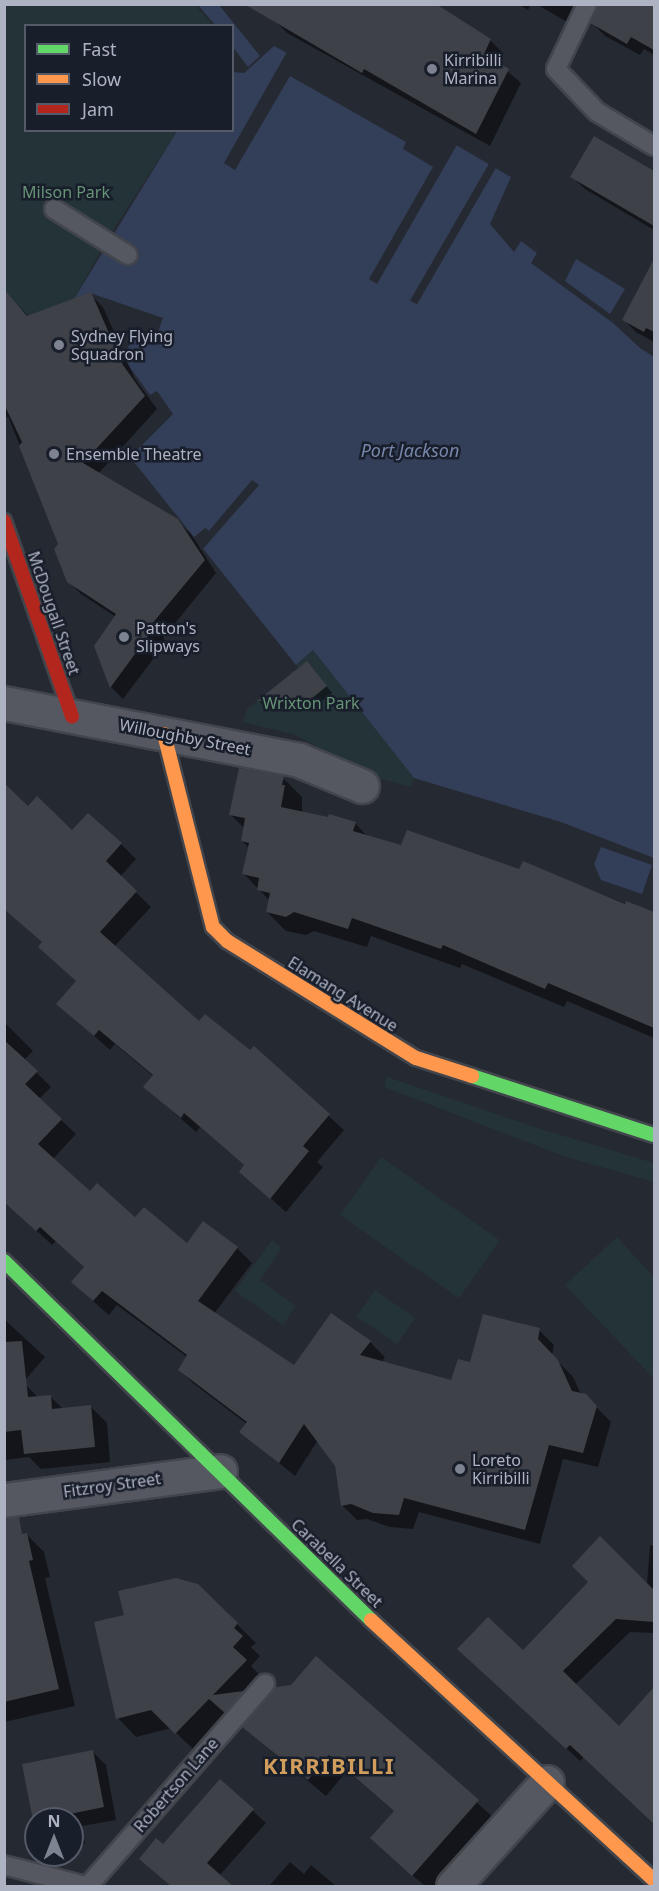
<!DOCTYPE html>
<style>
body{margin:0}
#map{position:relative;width:659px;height:1891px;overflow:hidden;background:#252931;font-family:"Noto Sans",sans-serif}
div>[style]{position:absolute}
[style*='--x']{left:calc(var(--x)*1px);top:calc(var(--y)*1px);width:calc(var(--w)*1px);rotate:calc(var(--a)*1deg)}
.green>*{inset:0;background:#233337;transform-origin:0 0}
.water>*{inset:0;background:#333e59}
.pier>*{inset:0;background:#252931;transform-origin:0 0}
.shadow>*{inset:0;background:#0007}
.building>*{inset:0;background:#3e4148}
.roads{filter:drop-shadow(2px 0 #42454c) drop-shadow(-2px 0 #42454c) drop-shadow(0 2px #42454c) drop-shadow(0 -2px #42454c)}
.lane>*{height:18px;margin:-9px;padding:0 9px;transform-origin:9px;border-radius:9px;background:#555860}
.street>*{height:33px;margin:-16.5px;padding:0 16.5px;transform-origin:16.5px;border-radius:16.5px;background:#555860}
.fast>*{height:14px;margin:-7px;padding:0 7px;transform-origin:7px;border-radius:7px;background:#63d668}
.slow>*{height:14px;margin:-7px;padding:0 7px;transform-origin:7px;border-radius:7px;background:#ff974d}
.jam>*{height:14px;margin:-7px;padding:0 7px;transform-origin:7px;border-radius:7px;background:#b3261e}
.dots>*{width:16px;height:16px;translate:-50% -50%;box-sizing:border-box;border:3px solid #191e2b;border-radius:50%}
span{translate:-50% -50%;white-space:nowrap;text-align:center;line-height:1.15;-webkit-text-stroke:5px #191e2b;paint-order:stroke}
.poi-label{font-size:16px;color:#aeb3c4}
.left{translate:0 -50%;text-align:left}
.park-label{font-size:16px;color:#669376}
.street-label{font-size:16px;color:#aeb3c4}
.water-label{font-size:18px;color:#7686ab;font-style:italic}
.district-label{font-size:22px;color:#d09d5c;font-weight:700;letter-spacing:1.5px}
.frame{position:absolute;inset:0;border:6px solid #aeb3c4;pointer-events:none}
.legend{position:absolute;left:24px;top:24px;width:210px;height:108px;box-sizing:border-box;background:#191e2b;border:2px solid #555a68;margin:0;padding:8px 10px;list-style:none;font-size:18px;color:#aeb3c4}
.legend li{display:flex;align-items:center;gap:12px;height:30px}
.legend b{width:30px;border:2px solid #555a68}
.north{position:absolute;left:24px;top:1807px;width:60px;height:60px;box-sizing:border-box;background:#191e2b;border:2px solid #555a68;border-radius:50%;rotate:0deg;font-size:16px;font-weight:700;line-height:24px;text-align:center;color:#aeb3c4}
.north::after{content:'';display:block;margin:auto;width:21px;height:27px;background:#7e8391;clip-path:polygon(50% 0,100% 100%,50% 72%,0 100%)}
</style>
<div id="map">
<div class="green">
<div style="clip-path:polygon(5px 5px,195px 5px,213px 25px,26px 26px,26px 130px,177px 131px,108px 238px,74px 299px,5px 325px)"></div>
<div style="clip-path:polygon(313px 650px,414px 778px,411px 787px,369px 776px,296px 735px,243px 722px,247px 709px,298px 668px,296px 665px)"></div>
<div style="clip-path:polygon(387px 1077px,544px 1130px,654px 1163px,654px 1182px,566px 1157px,384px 1087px)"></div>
<div style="left:381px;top:1157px;width:145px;height:71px;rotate:35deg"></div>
<div style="clip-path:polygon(617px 1237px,654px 1277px,654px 1379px,565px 1285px)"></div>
<div style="clip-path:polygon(272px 1240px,282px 1248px,260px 1280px,296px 1306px,283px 1325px,235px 1291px)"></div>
<div style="left:375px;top:1290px;width:49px;height:32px;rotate:35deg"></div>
</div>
<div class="water">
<div style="clip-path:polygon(198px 5px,219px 5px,260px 56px,248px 67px,233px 47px,232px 26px,215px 25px)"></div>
<div style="clip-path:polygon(274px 46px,415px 121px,511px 177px,490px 224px,514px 252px,521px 241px,537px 253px,531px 263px,613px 323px,640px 348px,654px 357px,654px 858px,561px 822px,414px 778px,313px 650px,296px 665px,130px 457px,173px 414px,157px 391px,150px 395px,123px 358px,132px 339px,153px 345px,163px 318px,90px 293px,74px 299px,177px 131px,232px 130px,233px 72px,244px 73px)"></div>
<div style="clip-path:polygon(576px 259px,625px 289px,610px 314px,565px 281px)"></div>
<div style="clip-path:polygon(601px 847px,652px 865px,642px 894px,601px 880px,594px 864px)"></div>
</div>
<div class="pier">
<div style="clip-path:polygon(288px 50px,416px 118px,458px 143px,377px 284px,369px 279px,433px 167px,403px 149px,406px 142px,290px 76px,235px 170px,224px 163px)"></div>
<div style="left:490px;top:162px;width:8px;height:160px;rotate:30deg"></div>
<div style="clip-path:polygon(252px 480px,259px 485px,202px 550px,193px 538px,205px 528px,209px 531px)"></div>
</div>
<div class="shadow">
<div style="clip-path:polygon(518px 4px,531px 4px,528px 10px)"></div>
<div style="clip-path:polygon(536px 4px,654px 4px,654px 55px,644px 49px,640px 55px,605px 36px,592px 23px,599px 7px,593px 7px,581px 30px)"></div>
<div style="clip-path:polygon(274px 20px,490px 40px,503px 53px,499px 64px,521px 83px,490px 146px,287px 33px)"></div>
<div style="clip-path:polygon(595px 138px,654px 173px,654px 230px,585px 189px,572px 177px)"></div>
<div style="clip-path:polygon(653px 265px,654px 266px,654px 342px,636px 332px,624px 320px)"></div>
<div style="clip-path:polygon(7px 293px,29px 317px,90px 294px,103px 307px,135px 379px,157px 409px,98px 474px,177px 521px,191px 534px,216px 573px,163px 638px,166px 642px,123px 699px,111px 687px,96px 646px,116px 617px,81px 594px,68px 581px,59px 544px,8px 416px,4px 421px)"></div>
<div style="clip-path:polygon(313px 669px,332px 693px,313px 708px,265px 707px,259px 701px)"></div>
<div style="clip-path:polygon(283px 778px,302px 797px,302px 813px,355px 823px,368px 837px,402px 847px,520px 871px,524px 863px,654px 915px,654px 1038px,567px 1001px,564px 1007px,462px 964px,460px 968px,371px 936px,367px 947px,314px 931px,306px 935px,286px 931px,267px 912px,270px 901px,244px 874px,249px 848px,242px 841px,245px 829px,231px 815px)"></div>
<div style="clip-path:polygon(28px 808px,73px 832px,121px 844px,136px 859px,120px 877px,151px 907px,114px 947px,199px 1023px,250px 1053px,254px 1048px,344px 1130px,317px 1162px,323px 1167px,286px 1212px,241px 1172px,245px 1166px,200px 1127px,196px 1132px,145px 1087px,154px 1077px,115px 1044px,110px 1050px,58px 1004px,78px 982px,43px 943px)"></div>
<div style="clip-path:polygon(4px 1022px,33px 1051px,24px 1060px,51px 1087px,39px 1099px,76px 1134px,53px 1159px,90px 1193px,187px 1245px,237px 1248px,252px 1263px,214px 1314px,294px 1367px,332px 1315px,370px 1342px,385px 1357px,381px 1363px,452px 1382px,471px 1364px,539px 1330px,554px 1345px,552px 1355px,573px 1377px,581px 1394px,585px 1396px,611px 1422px,598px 1467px,563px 1459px,540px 1544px,419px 1512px,413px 1529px,390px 1527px,367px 1519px,357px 1520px,342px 1505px,337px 1465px,318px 1440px,295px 1476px,241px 1432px,247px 1424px,194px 1384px,179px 1370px,187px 1357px,117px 1305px,109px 1315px,88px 1297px,73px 1282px,85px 1268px,56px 1241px,52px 1245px,4px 1200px)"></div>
<div style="clip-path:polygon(4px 1319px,45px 1357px,20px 1386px,26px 1385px,38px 1397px,50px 1396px,63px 1409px,91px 1407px,107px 1423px,110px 1462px,41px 1469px,29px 1457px,4px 1460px)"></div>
<div style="clip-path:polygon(27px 1535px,44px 1552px,50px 1577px,45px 1578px,75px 1706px,4px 1722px,4px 1538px)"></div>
<div style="clip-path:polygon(650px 1545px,654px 1546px,654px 1633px,630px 1632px,575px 1685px,619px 1728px,650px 1694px,654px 1698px,654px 1823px,584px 1757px,580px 1761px,472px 1662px,523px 1652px,647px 1584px)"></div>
<div style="clip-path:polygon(198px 1586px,256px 1643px,251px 1647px,260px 1656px,251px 1666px,264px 1680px,248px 1697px,259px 1709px,291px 1687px,317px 1658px,495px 1819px,435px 1886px,425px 1886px,389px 1855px,395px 1812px,347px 1771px,326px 1796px,229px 1716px,195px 1751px,171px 1728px,136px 1737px,118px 1718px,126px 1616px)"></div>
<div style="clip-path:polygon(93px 1752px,106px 1765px,116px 1820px,82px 1826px,85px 1844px,72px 1846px,72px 1819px,36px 1819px,36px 1828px,24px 1765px)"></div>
<div style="clip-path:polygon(220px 1781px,266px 1823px,219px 1876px,232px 1886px,171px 1886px,154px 1871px,163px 1846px)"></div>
<div style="clip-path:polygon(290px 1862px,304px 1874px,311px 1865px,336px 1886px,269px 1886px)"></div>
</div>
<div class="building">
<div style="clip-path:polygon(244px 4px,436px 4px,491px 39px,484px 54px,509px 69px,476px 134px,364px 69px,362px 73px)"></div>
<div style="clip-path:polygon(598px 4px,654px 4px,654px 50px,631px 37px,627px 44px,590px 23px)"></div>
<div style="clip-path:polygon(594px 136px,654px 171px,654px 226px,570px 177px)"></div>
<div style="clip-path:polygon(654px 259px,654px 332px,646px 328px,644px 332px,622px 320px)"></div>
<div style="clip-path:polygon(4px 289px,27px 316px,91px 292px,123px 365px,145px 396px,83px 463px,178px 519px,205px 560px,151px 625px,154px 628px,110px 688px,94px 646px,116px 614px,67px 582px,54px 549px,58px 544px,19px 446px,22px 442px,4px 404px)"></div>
<div style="clip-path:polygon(307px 661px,327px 686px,306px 703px,257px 701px)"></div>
<div style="clip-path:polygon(239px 768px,284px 776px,282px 785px,285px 785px,281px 807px,328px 817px,329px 814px,356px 822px,353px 831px,401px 845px,407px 830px,519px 869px,523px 861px,625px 904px,626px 901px,654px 912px,654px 1028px,548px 983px,545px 989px,443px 945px,441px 949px,352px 918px,348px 929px,294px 912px,286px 917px,266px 912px,270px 893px,257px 890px,259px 878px,242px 874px,249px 843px,241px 841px,245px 818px,229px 815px)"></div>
<div style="clip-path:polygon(4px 783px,28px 806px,37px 796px,72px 830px,88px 813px,122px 843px,106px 861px,137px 891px,100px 932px,199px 1021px,205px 1014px,250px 1050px,254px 1046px,330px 1114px,303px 1146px,309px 1151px,270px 1199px,239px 1172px,244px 1165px,184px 1113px,181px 1118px,143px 1087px,153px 1075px,99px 1030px,94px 1036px,56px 1004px,76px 981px,38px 947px,42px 942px,4px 909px)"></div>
<div style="clip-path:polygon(4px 1040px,38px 1071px,25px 1084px,62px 1119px,38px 1144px,90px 1191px,97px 1183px,135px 1217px,144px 1207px,187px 1243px,203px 1221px,238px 1247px,198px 1301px,294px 1365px,331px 1313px,371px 1341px,360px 1355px,451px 1380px,458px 1359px,470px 1362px,483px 1314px,540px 1328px,538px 1339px,558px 1360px,572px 1391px,586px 1394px,597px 1406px,583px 1453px,549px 1445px,525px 1530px,404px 1498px,399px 1515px,373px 1513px,351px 1504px,341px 1506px,335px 1466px,304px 1424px,279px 1463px,239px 1432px,247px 1422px,178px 1370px,187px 1355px,102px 1291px,93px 1301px,71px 1282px,84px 1267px,40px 1227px,36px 1231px,4px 1202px)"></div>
<div style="clip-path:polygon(22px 1341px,28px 1397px,51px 1395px,52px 1409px,91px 1405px,95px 1447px,24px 1454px,21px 1430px,4px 1432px,4px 1342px)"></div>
<div style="clip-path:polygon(19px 1517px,22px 1534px,27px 1533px,33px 1560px,29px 1561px,59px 1689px,4px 1702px,4px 1518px)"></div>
<div style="clip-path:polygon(600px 1536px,654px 1590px,654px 1622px,616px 1619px,563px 1671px,619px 1726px,654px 1687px,654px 1824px,570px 1745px,566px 1749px,457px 1649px,488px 1617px,523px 1650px,588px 1582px,572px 1566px)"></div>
<div style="clip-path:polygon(176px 1578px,198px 1584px,238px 1623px,234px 1628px,243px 1636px,233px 1647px,247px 1660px,213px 1695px,244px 1691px,225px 1713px,209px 1699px,175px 1734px,151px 1710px,116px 1719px,94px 1622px,124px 1615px,118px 1591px)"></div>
<div style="clip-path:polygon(316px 1656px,479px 1800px,412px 1876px,370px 1838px,394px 1811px,329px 1755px,308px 1780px,242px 1727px,276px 1687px,291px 1685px)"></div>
<div style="clip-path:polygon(93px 1750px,104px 1807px,70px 1814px,71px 1819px,36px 1819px,36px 1836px,22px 1764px)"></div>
<div style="clip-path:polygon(220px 1779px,254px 1809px,207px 1863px,234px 1887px,172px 1887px,139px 1859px,156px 1838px,163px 1844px)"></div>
</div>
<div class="roads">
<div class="lane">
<div style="--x:587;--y:4;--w:72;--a:115.5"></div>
<div style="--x:556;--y:69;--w:59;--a:46.4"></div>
<div style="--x:597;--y:112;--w:66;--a:30.8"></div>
<div style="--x:54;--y:209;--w:87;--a:31.9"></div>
<div style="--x:4;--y:1865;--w:84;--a:14.5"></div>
<div style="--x:88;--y:1886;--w:269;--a:-48.8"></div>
</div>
<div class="street">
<div style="--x:4;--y:703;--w:300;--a:10.9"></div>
<div style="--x:299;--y:760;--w:68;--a:22.4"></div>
<div style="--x:4;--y:1500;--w:218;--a:-7.6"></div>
<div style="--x:453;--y:1886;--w:140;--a:-47.9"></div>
</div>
<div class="fast">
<div style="--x:472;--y:1076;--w:191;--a:18"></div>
<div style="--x:4;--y:1261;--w:513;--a:44.37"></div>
</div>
<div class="slow">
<div style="--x:164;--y:734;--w:199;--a:75.8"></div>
<div style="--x:213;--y:927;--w:20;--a:45"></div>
<div style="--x:227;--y:941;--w:222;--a:31.8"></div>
<div style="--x:416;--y:1058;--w:59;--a:17.8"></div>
<div style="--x:371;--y:1620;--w:384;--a:42.6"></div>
</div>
<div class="jam">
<div style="--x:4;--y:521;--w:207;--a:70.8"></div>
</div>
</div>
<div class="dots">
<div style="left:432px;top:69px;background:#7e8391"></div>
<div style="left:59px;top:345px;background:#7e8391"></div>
<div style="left:54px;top:454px;background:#7e8391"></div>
<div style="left:124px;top:637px;background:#7e8391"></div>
<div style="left:460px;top:1469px;background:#7e8391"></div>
</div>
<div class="poi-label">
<span class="left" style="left:444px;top:69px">Kirribilli<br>Marina</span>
<span class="left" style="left:71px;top:345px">Sydney Flying<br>Squadron</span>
<span class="left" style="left:66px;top:454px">Ensemble Theatre</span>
<span class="left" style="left:136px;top:637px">Patton's<br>Slipways</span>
<span class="left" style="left:472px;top:1469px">Loreto<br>Kirribilli</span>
</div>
<div class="park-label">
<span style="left:66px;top:192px">Milson Park</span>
<span style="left:311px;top:703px">Wrixton Park</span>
</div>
<div class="street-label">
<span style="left:54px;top:613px;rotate:71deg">McDougall Street</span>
<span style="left:185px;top:737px;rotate:11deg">Willoughby Street</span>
<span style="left:343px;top:994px;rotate:32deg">Elamang Avenue</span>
<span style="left:112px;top:1485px;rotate:-8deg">Fitzroy Street</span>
<span style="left:337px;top:1563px;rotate:44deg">Carabella Street</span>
<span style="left:176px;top:1785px;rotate:-49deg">Robertson Lane</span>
</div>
<div class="water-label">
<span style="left:410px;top:450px">Port Jackson</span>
</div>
<div class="district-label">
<span style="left:329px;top:1766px">KIRRIBILLI</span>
</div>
<div class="frame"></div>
<ul class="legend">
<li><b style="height:8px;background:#63d668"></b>Fast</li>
<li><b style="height:8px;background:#ff974d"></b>Slow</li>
<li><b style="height:8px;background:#b3261e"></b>Jam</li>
</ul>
<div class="north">N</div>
</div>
